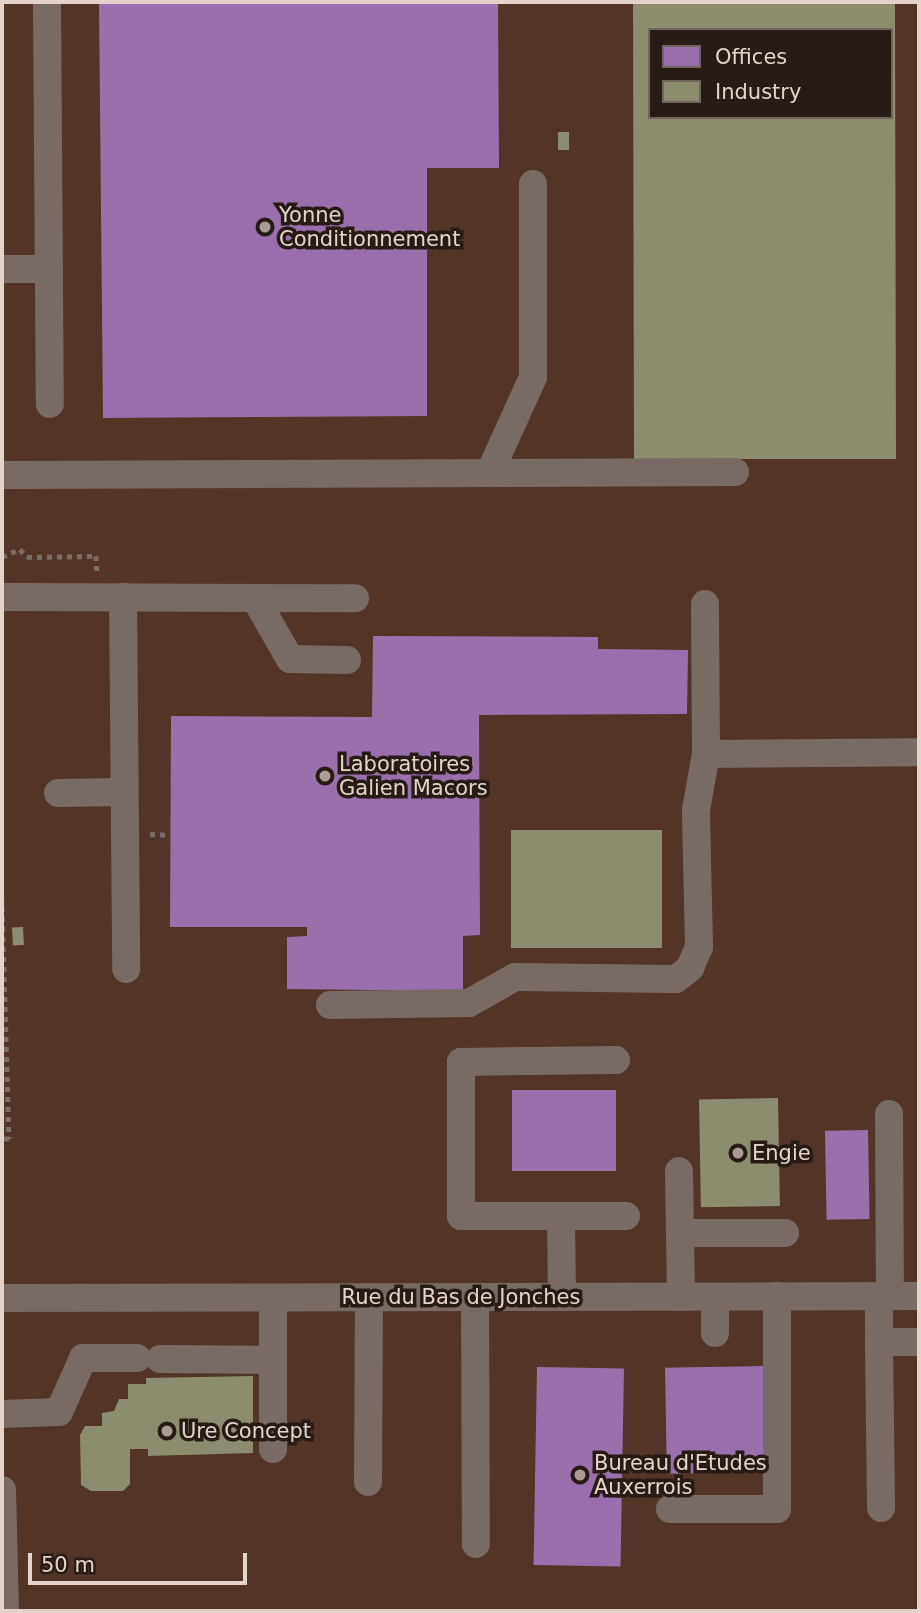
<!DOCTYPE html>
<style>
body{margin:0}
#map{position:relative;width:921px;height:1613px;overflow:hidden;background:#41342d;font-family:"DejaVu Sans",sans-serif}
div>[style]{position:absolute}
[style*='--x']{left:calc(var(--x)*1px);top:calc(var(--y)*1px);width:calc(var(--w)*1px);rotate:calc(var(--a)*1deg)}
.built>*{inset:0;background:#533528}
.offices>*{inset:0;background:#9970ab;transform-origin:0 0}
.industry>*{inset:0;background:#8c8c6e;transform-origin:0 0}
.path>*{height:4.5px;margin-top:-2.25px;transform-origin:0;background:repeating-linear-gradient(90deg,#786d68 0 5px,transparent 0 10px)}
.minor>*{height:28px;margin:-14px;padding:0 14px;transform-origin:14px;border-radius:14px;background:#786b65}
.dots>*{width:19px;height:19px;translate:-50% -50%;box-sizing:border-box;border:4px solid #271b16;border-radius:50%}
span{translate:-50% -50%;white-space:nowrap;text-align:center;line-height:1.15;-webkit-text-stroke:7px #271b16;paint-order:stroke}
.poi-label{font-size:21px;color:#e3d3cb}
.left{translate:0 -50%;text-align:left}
.street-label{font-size:21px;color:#e3d3cb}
.frame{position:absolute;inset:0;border:4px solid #e3d3cb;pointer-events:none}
.legend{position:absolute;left:648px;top:28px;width:245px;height:91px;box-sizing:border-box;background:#271b16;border:2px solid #72655e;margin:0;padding:9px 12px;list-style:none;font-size:21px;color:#e3d3cb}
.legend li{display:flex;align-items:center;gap:14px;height:35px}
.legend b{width:35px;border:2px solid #72655e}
.scale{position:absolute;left:28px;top:1553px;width:219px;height:32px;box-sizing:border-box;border:4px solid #e3d3cb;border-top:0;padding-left:9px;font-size:21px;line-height:24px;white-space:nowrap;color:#e3d3cb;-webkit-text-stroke:5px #271b16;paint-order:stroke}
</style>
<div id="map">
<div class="built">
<div style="clip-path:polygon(evenodd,2px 2px,919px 2px,919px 1611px,2px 1611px,2px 2px,650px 30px,891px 30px,891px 117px,650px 117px,650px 30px)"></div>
</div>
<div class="offices">
<div style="clip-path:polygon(99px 2px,498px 2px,499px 168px,427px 168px,427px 416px,103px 418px)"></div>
<div style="clip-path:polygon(373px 636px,598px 637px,598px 649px,688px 650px,687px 714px,479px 715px,480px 935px,463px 936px,463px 991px,287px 989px,287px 937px,307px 936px,307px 927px,170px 927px,171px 716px,372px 717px)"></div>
<div style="left:616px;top:1090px;width:81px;height:104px;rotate:90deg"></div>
<div style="left:868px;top:1130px;width:89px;height:43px;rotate:89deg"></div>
<div style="left:767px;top:1366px;width:106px;height:102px;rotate:89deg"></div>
<div style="left:537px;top:1367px;width:87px;height:198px;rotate:1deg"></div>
</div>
<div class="industry">
<div style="clip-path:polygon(evenodd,633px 2px,895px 2px,896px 459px,634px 459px,633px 2px,650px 30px,891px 30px,891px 117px,650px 117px,650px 30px)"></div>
<div style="left:558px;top:132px;width:11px;height:18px"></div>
<div style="left:511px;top:830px;width:151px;height:118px"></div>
<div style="left:23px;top:927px;width:18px;height:11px;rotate:87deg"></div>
<div style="left:778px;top:1098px;width:108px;height:79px;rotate:89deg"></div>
<div style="clip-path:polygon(253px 1376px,253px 1453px,148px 1456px,148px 1449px,130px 1449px,130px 1484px,123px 1491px,91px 1491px,81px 1485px,80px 1435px,85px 1426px,102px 1426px,102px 1413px,114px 1411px,119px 1399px,128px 1399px,128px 1384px,146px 1384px,146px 1378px)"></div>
</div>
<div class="path">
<div style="--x:2;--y:557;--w:20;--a:-24"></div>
<div style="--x:20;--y:549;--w:11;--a:49"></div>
<div style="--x:27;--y:557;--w:69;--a:-0.8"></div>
<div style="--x:96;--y:556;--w:15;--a:86"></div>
<div style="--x:150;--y:834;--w:20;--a:3"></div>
<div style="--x:2;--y:897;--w:242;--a:88.3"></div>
<div style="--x:9;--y:1139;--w:7;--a:180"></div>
</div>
<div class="minor">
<div style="--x:47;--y:2;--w:402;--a:89.6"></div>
<div style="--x:2;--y:269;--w:47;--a:0"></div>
<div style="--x:490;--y:472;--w:104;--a:-65.6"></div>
<div style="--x:533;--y:377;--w:193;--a:-90"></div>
<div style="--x:2;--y:475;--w:733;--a:-0.23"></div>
<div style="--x:2;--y:597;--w:353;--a:0.2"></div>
<div style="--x:123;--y:597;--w:372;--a:89.5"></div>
<div style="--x:255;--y:598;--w:70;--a:60.2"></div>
<div style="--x:290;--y:659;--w:57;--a:1"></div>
<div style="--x:706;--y:754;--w:213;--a:-0.5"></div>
<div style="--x:58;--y:793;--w:66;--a:-0.9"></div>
<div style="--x:330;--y:1005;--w:139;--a:-0.8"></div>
<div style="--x:469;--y:1003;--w:53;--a:-29.5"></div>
<div style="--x:515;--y:977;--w:161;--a:0.7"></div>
<div style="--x:676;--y:979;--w:18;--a:-38"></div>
<div style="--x:690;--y:968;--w:23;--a:-67"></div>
<div style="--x:699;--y:947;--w:137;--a:-91.3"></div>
<div style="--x:696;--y:810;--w:57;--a:-79.9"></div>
<div style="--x:706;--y:754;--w:150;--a:-90.4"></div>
<div style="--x:616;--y:1060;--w:155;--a:179.3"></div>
<div style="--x:461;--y:1062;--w:154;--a:90"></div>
<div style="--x:461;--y:1216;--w:165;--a:0"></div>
<div style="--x:889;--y:1114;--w:182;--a:89.7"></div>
<div style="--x:679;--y:1171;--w:62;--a:89.1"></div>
<div style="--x:561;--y:1216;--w:81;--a:89.3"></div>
<div style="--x:879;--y:1296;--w:46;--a:90"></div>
<div style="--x:879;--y:1342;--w:40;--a:0"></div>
<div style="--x:475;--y:1297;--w:247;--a:89.8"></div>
<div style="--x:681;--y:1297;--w:64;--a:-90.9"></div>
<div style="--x:680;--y:1233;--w:105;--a:0"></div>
<div style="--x:715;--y:1297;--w:36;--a:90"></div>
<div style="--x:2;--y:1298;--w:917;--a:-0.12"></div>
<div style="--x:879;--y:1342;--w:166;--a:89.3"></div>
<div style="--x:160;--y:1359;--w:113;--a:0.5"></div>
<div style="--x:2;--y:1414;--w:57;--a:-2"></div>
<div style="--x:59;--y:1412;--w:59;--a:-66"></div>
<div style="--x:83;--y:1358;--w:54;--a:0"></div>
<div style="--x:273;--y:1449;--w:151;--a:-90"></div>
<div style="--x:368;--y:1482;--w:185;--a:-89.7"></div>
<div style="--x:2;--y:1490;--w:121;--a:88.6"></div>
<div style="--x:670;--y:1509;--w:107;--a:0"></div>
<div style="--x:777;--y:1509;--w:213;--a:-90"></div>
</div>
<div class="dots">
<div style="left:265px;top:227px;background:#aa9b94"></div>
<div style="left:325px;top:776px;background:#aa9b94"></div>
<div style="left:738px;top:1153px;background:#aa9b94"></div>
<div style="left:167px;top:1431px;background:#aa9b94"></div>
<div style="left:580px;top:1475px;background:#aa9b94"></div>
</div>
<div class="poi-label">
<span class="left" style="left:279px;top:227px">Yonne<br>Conditionnement</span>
<span class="left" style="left:339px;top:776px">Laboratoires<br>Galien Macors</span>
<span class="left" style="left:752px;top:1153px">Engie</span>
<span class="left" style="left:181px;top:1431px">Ure Concept</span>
<span class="left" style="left:594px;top:1475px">Bureau d'Etudes<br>Auxerrois</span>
</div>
<div class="street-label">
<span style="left:461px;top:1297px">Rue du Bas de Jonches</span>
</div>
<div class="frame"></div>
<ul class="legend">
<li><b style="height:19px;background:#9970ab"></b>Offices</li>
<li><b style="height:19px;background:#8c8c6e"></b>Industry</li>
</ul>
<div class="scale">50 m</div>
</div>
